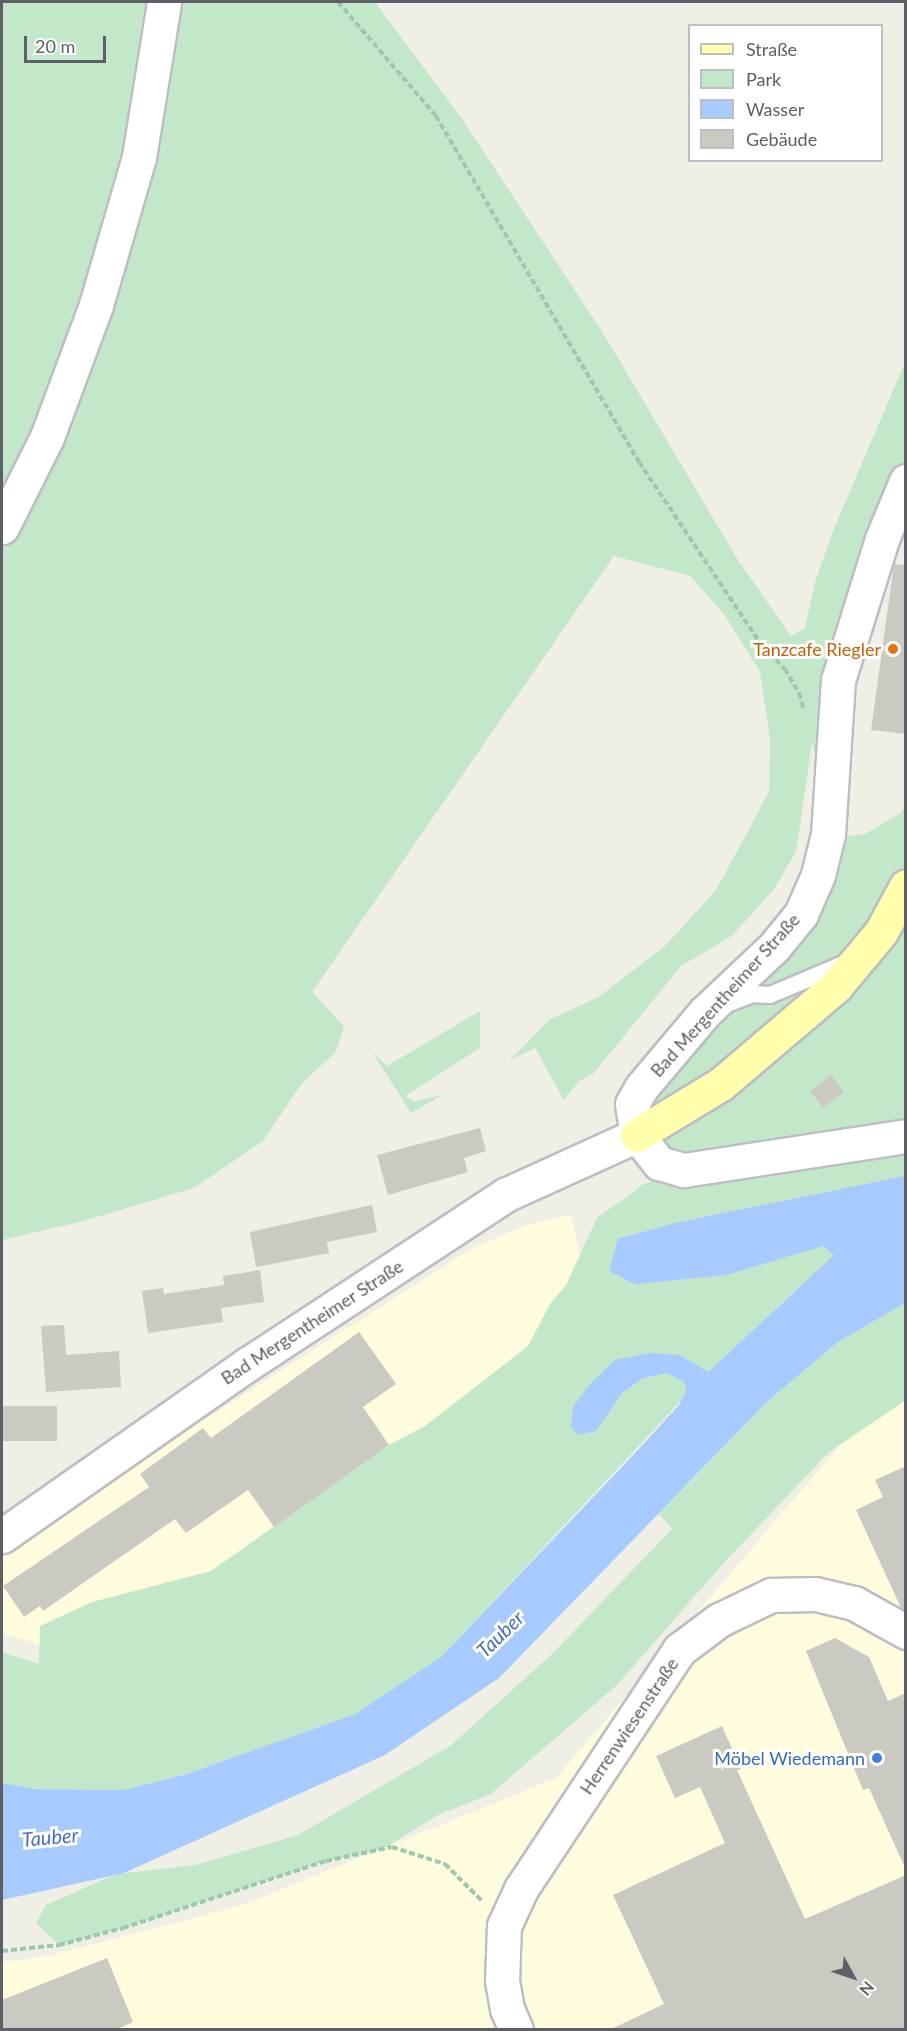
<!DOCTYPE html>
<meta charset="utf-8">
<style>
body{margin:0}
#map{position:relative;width:907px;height:2031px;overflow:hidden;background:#f0efe6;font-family:Lato,sans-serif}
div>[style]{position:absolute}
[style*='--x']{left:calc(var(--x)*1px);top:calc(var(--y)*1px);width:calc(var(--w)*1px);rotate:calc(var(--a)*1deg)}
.commercial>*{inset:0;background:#fefcdd}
.green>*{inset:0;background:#c3e7c9}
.water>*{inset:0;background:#a7caff}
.building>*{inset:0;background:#cbcac2;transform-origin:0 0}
.path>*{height:4px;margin-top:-2px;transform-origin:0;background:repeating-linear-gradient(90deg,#9cc8af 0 6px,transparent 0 9px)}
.roads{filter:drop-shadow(2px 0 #bdbec4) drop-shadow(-2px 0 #bdbec4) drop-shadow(0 2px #bdbec4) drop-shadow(0 -2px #bdbec4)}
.lane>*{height:16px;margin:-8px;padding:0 8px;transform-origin:8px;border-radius:8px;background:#fff}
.street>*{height:33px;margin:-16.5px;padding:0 16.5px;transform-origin:16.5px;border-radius:16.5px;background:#fff}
.primary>*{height:33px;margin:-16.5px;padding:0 16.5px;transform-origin:16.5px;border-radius:16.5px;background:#ffffac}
.dots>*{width:16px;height:16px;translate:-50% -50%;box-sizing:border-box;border:3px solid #fff;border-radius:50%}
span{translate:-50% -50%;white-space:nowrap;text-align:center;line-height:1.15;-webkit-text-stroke:6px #fff;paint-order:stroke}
.food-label{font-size:18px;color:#c56008}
.right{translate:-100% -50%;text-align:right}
.street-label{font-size:18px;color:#5d6066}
.shop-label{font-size:18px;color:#366cbe}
.water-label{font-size:20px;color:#4770c4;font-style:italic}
.frame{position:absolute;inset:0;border:3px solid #5d6066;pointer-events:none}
.legend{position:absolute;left:688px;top:24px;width:195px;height:138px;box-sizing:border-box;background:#fff;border:2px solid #bebfc2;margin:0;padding:8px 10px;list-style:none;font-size:18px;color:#5d6066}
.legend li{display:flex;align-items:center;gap:12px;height:30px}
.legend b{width:30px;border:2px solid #bebfc2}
.north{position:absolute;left:823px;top:1947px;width:60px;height:60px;-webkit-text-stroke:4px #fff;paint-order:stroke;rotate:130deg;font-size:16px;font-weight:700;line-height:24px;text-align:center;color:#5d6066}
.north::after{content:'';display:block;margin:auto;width:21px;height:27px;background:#5d6066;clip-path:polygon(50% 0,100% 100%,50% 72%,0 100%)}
.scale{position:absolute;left:24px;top:36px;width:82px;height:27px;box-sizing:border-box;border:3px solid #5d6066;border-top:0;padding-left:8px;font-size:18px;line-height:21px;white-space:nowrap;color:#5d6066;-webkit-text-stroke:4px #fff;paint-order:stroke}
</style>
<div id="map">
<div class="commercial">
<div style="clip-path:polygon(571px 1215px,580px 1255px,567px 1302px,545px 1337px,298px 1531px,63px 1652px,2px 1633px,2px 1554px,28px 1533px,471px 1249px,527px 1225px)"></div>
<div style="clip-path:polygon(905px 1389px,905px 2029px,2px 2029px,2px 1962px,48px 1956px,243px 1905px,556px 1778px,871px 1409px)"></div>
</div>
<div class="green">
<div style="clip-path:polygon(2px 2px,375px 2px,462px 119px,603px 333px,738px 560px,791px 636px,805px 628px,815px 582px,833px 531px,906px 360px,905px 481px,882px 539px,830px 808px,812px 743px,796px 852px,774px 889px,733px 935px,681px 966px,593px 1074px,579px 1081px,564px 1100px,535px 1048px,510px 1060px,549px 1020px,600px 996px,665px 946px,716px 890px,769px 792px,770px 739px,760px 672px,724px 614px,690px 576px,614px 556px,312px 992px,344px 1026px,336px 1052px,302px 1083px,263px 1141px,194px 1188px,80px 1222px,2px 1240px)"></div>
<div style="clip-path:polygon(905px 806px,905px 1235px,818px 1290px,801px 1285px,708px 1372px,441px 1657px,355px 1714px,187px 1774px,123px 1790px,35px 1789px,2px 1783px,2px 1652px,39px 1664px,40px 1626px,92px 1602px,211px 1571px,389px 1445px,425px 1426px,528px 1346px,550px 1304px,566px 1285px,597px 1218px,644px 1184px,683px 1170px,632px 1104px,774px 947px,838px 837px,865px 834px,901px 813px)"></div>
<div style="clip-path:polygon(480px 1011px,480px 1048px,405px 1096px,414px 1101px,442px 1095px,411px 1113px,372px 1052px,387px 1066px)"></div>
<div style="clip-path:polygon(905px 1303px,905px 1401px,829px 1452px,720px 1567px,617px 1685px,491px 1794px,440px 1814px,383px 1849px,326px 1861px,123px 1928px,59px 1945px,36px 1923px,46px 1905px,116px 1874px,196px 1865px,298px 1835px,450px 1746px,552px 1654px,672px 1529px,659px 1514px,768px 1401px,838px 1342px)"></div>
</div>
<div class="water">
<div style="clip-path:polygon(905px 1176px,905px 1303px,838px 1342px,768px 1401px,499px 1678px,385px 1755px,124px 1873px,2px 1900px,2px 1783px,35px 1789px,123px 1790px,187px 1774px,355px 1714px,441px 1657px,638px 1450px,679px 1405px,687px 1389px,683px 1381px,667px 1373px,643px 1378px,622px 1393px,596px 1431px,578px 1435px,571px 1427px,573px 1407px,590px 1384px,615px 1360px,649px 1353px,680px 1355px,708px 1372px,834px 1255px,823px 1246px,726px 1275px,635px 1284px,609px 1271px,618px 1239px,675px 1223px)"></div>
</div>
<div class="building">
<div style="clip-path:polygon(894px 564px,906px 565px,906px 734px,871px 730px)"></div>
<div style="left:831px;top:1075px;width:21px;height:26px;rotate:53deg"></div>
<div style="clip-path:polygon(480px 1128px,486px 1151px,464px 1158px,468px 1172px,388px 1195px,377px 1155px)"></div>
<div style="clip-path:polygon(372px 1205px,377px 1232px,327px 1242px,329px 1253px,256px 1267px,250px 1232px)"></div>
<div style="clip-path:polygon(260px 1270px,264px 1302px,221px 1308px,223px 1322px,148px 1333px,142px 1291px,163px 1288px,164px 1294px,224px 1285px,223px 1276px)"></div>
<div style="clip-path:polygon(64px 1325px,66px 1355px,119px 1351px,121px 1387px,46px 1392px,41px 1326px)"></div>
<div style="clip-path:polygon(359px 1332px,396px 1384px,363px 1407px,389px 1445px,274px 1527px,248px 1490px,186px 1533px,175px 1519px,43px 1611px,40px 1606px,24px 1617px,3px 1586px,149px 1487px,140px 1474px,203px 1428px,211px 1438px)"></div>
<div style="left:2px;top:1406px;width:55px;height:35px"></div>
<div style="clip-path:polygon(906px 1466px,906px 1610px,901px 1608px,856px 1510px,883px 1497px,875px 1480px)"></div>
<div style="clip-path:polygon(835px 1638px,869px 1657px,888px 1701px,906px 1693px,906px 1870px,869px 1788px,863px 1790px,806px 1651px)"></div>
<div style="clip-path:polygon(722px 1726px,741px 1769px,737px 1770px,805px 1919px,906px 1875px,906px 2030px,609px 2030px,664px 2004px,613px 1895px,725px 1843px,700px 1787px,675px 1798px,656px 1756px)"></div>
<div style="clip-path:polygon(107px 1958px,133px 2022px,115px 2030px,2px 2030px,2px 2000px)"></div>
</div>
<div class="path">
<div style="--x:338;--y:2;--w:150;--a:49.3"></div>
<div style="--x:436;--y:116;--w:401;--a:59.6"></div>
<div style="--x:639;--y:462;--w:223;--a:56.2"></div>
<div style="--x:763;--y:647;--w:31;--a:45"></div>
<div style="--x:785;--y:669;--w:28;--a:60"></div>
<div style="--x:799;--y:693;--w:18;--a:74"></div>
<div style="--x:2;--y:1951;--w:57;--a:-6"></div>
<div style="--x:59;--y:1945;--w:66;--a:-14.9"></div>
<div style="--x:123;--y:1928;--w:214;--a:-18.3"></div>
<div style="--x:326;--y:1861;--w:67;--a:-12"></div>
<div style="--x:392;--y:1847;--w:56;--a:17.8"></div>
<div style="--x:445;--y:1864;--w:52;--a:45"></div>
</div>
<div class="roads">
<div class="lane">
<div style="--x:724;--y:1005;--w:30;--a:-21"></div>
<div style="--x:752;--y:994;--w:18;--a:3"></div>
<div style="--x:770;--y:995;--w:82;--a:-22.8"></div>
</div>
<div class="street">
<div style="--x:906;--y:481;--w:63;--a:112.5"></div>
<div style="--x:882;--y:539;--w:148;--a:107.3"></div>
<div style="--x:838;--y:680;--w:154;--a:93.7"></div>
<div style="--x:828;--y:834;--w:42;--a:103.7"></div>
<div style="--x:818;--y:875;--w:43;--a:113.6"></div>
<div style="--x:801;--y:914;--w:43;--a:129.3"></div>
<div style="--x:774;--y:947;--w:95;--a:136.7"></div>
<div style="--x:705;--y:1012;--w:99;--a:130.1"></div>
<div style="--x:641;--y:1088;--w:18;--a:119"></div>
<div style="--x:632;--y:1104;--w:31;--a:81"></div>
<div style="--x:637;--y:1135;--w:36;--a:52"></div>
<div style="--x:659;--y:1163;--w:26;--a:16"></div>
<div style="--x:684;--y:1170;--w:225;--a:-8.7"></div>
<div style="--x:2;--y:527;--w:101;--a:-63.4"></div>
<div style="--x:47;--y:437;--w:141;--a:-69.6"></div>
<div style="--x:96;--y:305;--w:154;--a:-73.8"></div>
<div style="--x:139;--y:157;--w:157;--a:-80.8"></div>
<div style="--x:2;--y:1536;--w:300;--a:-35"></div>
<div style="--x:248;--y:1364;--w:308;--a:-33.3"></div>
<div style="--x:505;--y:1195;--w:145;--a:-24.4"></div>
<div style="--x:516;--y:2030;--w:23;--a:-113"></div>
<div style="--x:507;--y:2009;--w:27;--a:-100"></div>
<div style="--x:502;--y:1982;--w:56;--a:-88"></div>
<div style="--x:504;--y:1926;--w:41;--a:-65.3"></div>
<div style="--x:521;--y:1889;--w:287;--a:-56.5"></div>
<div style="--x:679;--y:1650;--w:50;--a:-36.9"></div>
<div style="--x:719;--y:1620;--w:58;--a:-25.7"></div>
<div style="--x:771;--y:1595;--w:44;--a:-1.3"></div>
<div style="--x:815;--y:1594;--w:40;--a:13"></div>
<div style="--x:854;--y:1603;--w:60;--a:29.1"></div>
</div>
<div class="primary">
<div style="--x:637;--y:1135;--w:98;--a:-31.3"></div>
<div style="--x:721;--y:1084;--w:151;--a:-40.4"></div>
<div style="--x:836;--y:986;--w:70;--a:-50.2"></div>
<div style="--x:881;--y:932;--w:52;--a:-61.5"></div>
</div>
</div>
<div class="dots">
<div style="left:893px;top:649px;background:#e8710a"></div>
<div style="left:877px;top:1758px;background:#3f7fe0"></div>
</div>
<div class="food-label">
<span class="right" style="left:881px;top:649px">Tanzcafe Riegler</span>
</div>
<div class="street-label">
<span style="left:725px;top:995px;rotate:-48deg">Bad Mergentheimer Straße</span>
<span style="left:312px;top:1322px;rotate:-33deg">Bad Mergentheimer Straße</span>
<span style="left:629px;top:1726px;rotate:-56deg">Herrenwiesenstraße</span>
</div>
<div class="shop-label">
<span class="right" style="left:865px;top:1758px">Möbel Wiedemann</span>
</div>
<div class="water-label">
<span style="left:500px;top:1634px;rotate:-44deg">Tauber</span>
<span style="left:50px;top:1837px;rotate:-5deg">Tauber</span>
</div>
<div class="frame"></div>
<ul class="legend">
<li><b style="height:8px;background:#ffffac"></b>Straße</li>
<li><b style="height:16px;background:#c3e7c9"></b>Park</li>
<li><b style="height:16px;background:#a7caff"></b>Wasser</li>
<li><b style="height:16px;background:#cbcac2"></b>Gebäude</li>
</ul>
<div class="north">N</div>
<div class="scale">20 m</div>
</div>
